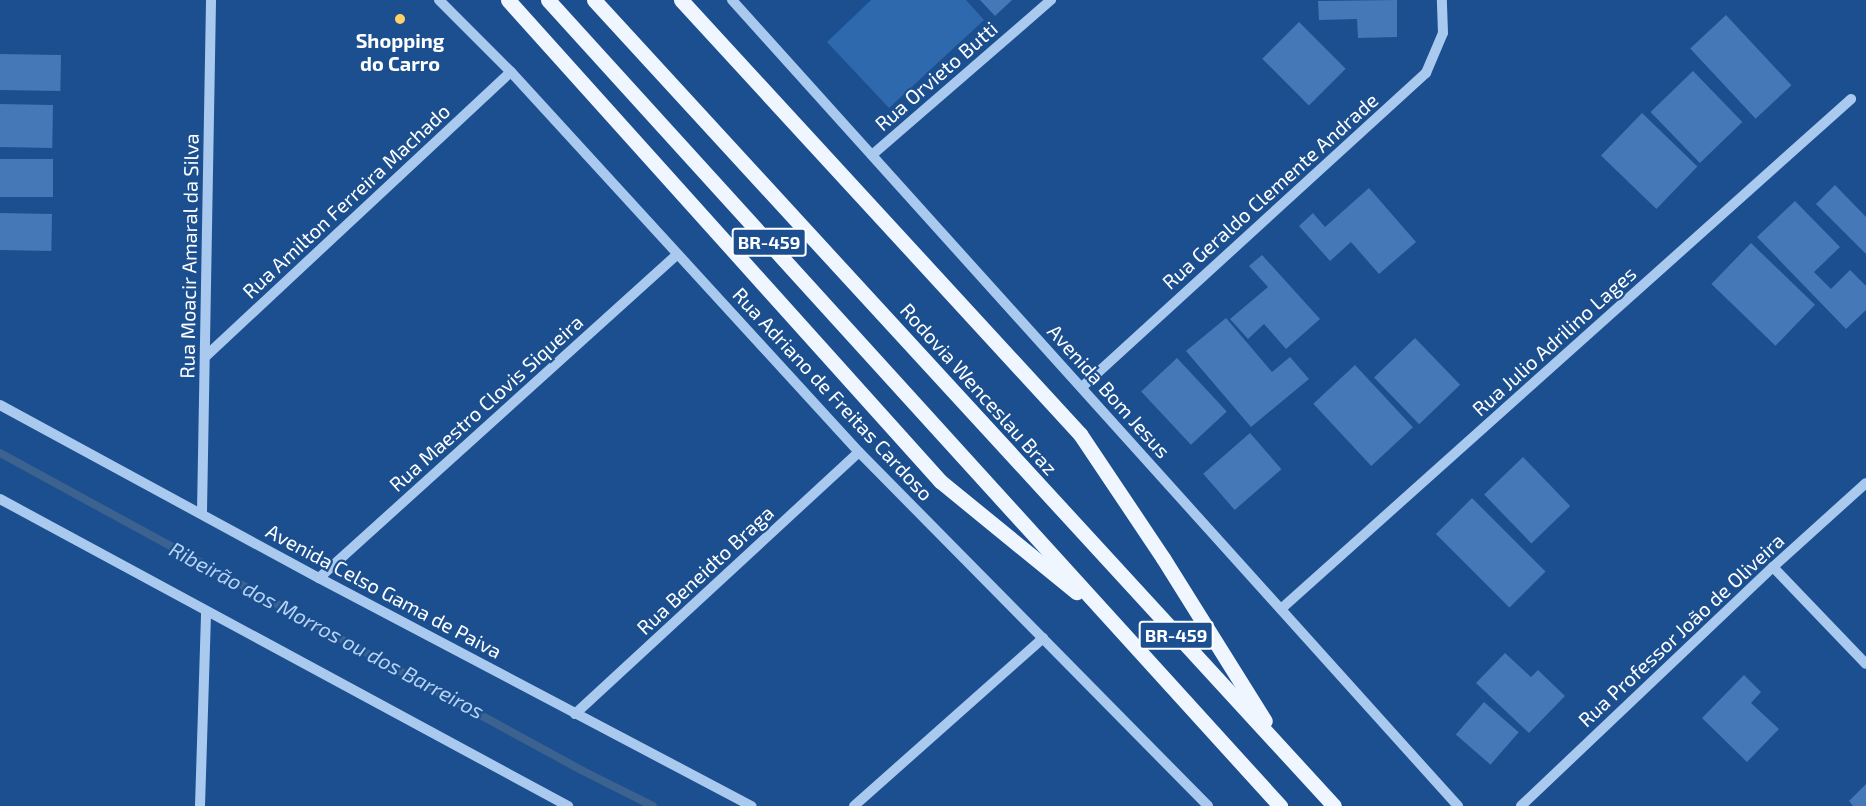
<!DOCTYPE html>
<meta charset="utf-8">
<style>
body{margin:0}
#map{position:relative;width:1866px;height:806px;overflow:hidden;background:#1b4f8f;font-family:"Exo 2",sans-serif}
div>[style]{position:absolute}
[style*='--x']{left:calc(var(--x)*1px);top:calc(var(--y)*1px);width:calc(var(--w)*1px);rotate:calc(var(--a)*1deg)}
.green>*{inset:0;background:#2e69ad}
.stream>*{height:8px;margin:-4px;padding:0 4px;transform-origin:4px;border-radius:4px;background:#3c6290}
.building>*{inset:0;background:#4478b7;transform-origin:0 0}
.minor>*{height:10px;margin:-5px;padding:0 5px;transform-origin:5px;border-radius:5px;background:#a9c9ee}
.major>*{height:15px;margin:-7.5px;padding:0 7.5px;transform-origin:7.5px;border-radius:7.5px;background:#f0f6ff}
.dots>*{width:16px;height:16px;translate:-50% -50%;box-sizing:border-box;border:3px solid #1b4f8f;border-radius:50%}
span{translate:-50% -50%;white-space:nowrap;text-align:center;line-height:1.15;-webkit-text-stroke:4.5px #1b4f8f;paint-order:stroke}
.shield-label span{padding:2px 4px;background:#1b4f8f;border:2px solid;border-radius:4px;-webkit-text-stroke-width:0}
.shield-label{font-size:18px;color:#fff;font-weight:700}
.poi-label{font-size:20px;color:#fff;font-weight:700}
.street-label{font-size:20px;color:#fff}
.water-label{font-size:21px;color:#b5d3f5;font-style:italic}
</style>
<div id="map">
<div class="green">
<div style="clip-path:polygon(871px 0,966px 0,984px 20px,889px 108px,827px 42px)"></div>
</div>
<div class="stream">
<div style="--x:0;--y:453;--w:664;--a:28.61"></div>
<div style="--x:583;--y:771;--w:78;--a:26.6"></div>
</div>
<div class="building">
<div style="clip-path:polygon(980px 0,1012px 0,995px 16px)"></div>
<div style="clip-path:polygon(1397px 0,1397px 37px,1358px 38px,1357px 19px,1319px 20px,1318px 1px)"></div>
<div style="left:1726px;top:15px;width:96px;height:49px;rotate:47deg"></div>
<div style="left:1299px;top:22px;width:66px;height:52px;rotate:45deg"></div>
<div style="left:0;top:54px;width:61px;height:36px;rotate:1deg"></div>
<div style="left:1693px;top:71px;width:71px;height:59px;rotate:46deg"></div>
<div style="left:0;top:104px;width:53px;height:43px;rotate:1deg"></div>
<div style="left:1642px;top:113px;width:77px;height:59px;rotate:44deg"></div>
<div style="left:0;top:159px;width:53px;height:38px"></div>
<div style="clip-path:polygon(1835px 185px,1866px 217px,1866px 254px,1816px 204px)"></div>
<div style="clip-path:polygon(1369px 188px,1416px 242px,1379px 274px,1351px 242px,1330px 261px,1299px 226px,1313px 213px,1325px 227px)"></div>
<div style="clip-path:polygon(1795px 201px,1840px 247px,1814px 272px,1831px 289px,1850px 270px,1866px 286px,1866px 310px,1846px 329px,1757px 237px)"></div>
<div style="left:0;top:213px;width:52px;height:37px;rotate:1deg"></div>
<div style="left:1751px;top:243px;width:89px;height:57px;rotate:44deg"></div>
<div style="clip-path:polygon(1262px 255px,1320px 319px,1286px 349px,1264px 324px,1248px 339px,1230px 319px,1268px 287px,1249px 266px)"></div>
<div style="clip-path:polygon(1226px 318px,1272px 372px,1290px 357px,1309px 379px,1251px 427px,1186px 351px)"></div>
<div style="left:1415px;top:338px;width:65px;height:57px;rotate:46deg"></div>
<div style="left:1177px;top:358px;width:73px;height:49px;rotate:47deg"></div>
<div style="left:1355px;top:365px;width:85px;height:57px;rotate:47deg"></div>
<div style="left:1250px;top:433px;width:48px;height:62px;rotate:49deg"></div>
<div style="left:1523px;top:457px;width:68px;height:54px;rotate:46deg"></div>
<div style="left:1472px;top:498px;width:104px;height:51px;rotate:45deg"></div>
<div style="clip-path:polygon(1505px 653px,1531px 677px,1538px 670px,1565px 696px,1529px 733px,1476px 683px)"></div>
<div style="clip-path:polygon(1744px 675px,1761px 692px,1751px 703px,1779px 729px,1747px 762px,1702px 718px)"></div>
<div style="left:1484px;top:702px;width:46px;height:43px;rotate:41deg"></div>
<div style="clip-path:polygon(1866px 784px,1866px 806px,1853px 806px,1849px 801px)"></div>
</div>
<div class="minor">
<div style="--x:439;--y:0;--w:102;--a:45"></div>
<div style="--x:511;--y:72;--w:515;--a:47.52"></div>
<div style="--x:859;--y:452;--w:497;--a:45.4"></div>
<div style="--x:732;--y:0;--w:1085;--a:47.99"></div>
<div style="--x:872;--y:155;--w:237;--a:-40.9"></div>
<div style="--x:205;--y:357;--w:418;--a:-43"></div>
<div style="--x:1082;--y:387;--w:466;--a:-42.4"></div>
<div style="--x:1426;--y:73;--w:43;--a:-67"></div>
<div style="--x:1443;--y:33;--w:33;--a:-92"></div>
<div style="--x:0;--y:405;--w:363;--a:28.5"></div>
<div style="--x:319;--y:578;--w:489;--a:27.8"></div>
<div style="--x:0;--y:499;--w:646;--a:28.39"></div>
<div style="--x:202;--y:512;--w:512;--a:-88.99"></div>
<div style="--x:1773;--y:567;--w:134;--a:46.2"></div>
<div style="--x:319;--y:578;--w:483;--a:-42.1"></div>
<div style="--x:1281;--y:609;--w:765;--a:-41.82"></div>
<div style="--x:575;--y:714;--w:386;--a:-42.7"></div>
<div style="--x:200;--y:806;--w:194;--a:-88.2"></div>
<div style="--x:854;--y:806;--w:253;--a:-41.6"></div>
<div style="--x:1521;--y:806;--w:347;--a:-43.5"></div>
<div style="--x:1773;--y:567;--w:125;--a:-42.1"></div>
</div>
<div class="major">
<div style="--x:508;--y:0;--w:647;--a:48.07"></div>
<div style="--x:940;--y:481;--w:176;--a:39.2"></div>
<div style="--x:548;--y:0;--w:1089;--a:47.75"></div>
<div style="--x:594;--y:0;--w:1094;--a:47.44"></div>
<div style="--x:681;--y:0;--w:590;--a:47.41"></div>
<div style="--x:1080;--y:434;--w:149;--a:56.2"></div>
<div style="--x:1163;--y:558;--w:192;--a:58"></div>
</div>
<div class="dots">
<div style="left:400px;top:19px;background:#ffd166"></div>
</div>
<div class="shield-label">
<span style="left:769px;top:242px">BR-459</span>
<span style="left:1176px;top:635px">BR-459</span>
</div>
<div class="poi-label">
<span style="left:400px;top:52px">Shopping<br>do Carro</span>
</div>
<div class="street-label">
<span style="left:936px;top:76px;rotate:-41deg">Rua Orvieto Butti</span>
<span style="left:1270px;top:191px;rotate:-42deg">Rua Geraldo Clemente Andrade</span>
<span style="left:346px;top:201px;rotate:-43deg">Rua Amilton Ferreira Machado</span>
<span style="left:189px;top:256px;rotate:-89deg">Rua Moacir Amaral da Silva</span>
<span style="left:1554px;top:341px;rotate:-42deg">Rua Julio Adrilino Lages</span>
<span style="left:979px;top:389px;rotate:48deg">Rodovia Wenceslau Braz</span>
<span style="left:1109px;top:391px;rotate:48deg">Avenida Bom Jesus</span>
<span style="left:833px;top:394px;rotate:47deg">Rua Adriano de Freitas Cardoso</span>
<span style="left:486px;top:403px;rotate:-42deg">Rua Maestro Clovis Siqueira</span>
<span style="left:705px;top:570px;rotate:-43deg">Rua Beneidto Braga</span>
<span style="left:384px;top:591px;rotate:28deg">Avenida Celso Gama de Paiva</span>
<span style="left:1681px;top:630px;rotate:-43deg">Rua Professor João de Oliveira</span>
</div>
<div class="water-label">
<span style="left:327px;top:630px;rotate:28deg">Ribeirão dos Morros ou dos Barreiros</span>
</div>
</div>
